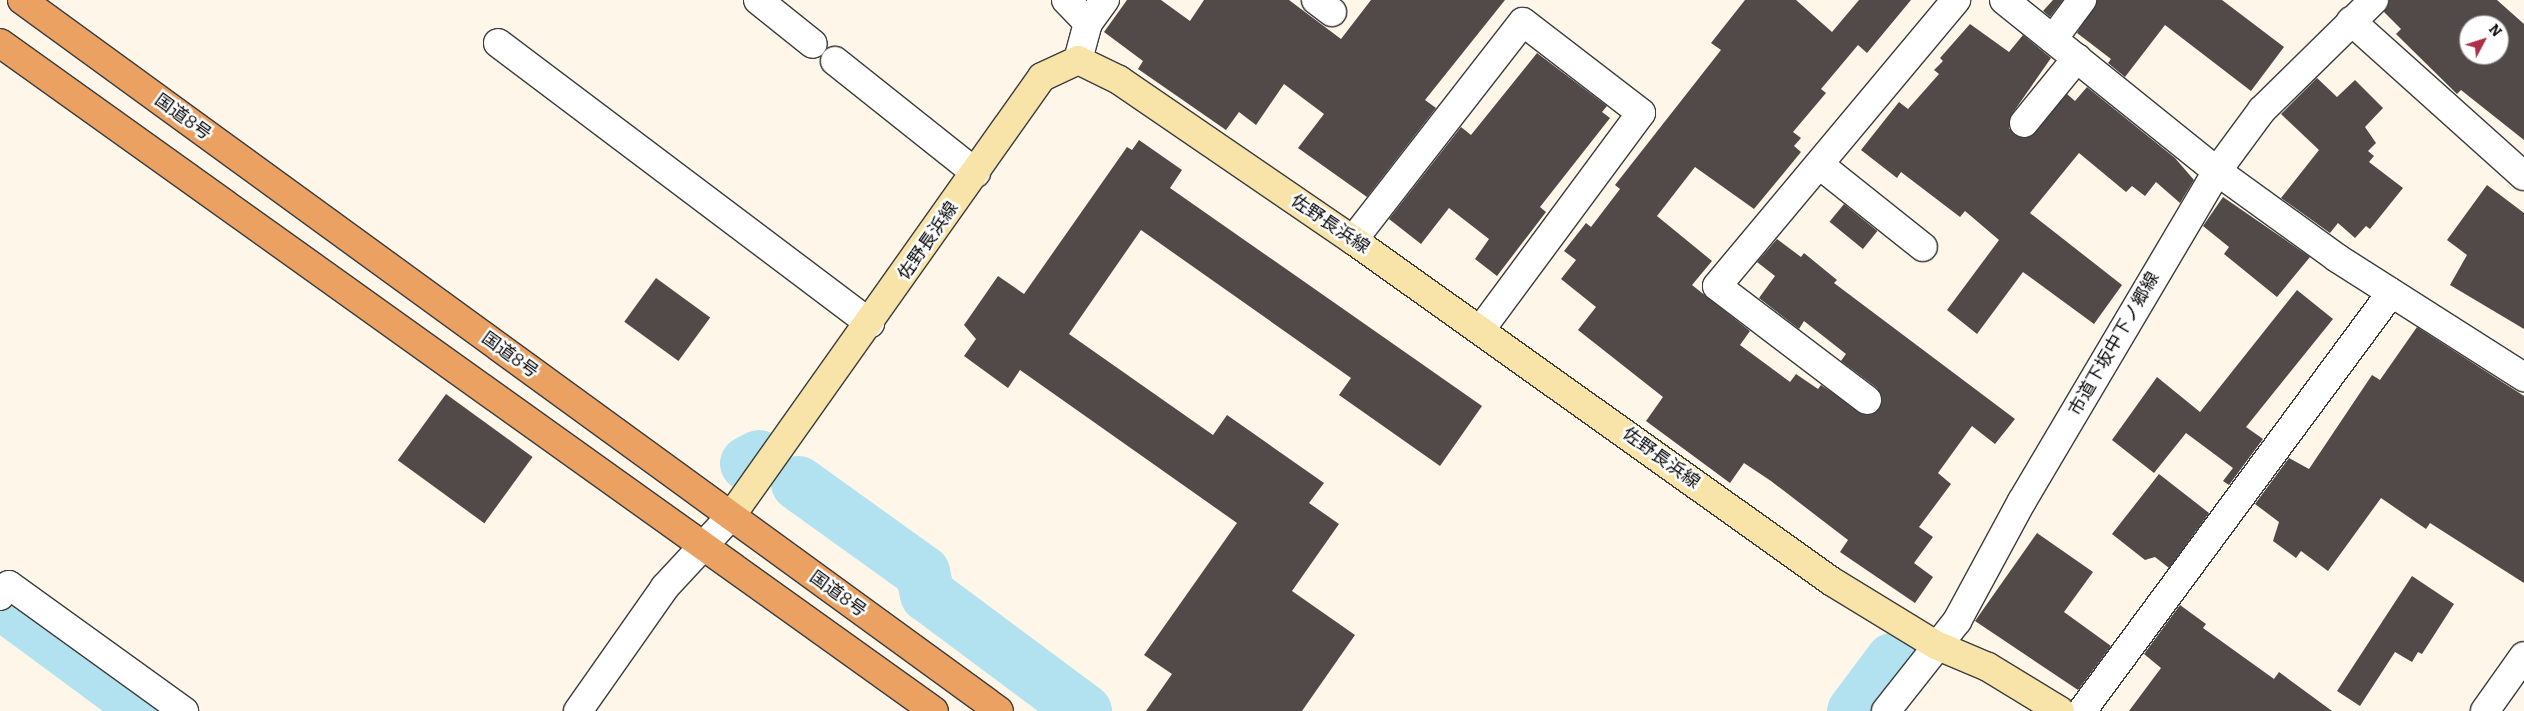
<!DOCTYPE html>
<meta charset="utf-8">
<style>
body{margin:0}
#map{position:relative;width:2524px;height:711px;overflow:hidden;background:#fdf6e9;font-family:Bitter,"Noto Sans JP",serif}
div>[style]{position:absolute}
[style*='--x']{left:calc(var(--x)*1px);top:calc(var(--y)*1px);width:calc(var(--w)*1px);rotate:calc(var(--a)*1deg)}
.river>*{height:55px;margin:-27.5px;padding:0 27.5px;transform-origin:27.5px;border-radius:27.5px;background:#b2e2f0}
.building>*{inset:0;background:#524a48;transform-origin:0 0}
.roads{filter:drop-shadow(1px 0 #3d3d3d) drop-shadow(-1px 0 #3d3d3d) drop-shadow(0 1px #3d3d3d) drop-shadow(0 -1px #3d3d3d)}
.minor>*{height:28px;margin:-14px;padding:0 14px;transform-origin:14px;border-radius:14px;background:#fff}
.tertiary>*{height:28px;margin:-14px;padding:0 14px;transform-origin:14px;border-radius:14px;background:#fff}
.secondary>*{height:28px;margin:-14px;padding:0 14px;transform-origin:14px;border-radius:14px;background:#f8e4a9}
.trunk>*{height:28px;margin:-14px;padding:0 14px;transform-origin:14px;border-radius:14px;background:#eaa162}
span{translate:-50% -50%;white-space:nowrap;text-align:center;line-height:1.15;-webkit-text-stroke:5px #fff;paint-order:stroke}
.street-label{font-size:18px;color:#0a0a0a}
.north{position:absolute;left:2459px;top:15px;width:50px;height:50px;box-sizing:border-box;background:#fff;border:1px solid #9d9d9d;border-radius:50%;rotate:50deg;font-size:14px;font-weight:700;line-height:20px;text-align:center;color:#0a0a0a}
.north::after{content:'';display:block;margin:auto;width:18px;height:22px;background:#ae2f47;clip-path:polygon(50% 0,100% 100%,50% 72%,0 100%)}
</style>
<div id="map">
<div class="river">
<div style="--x:747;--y:463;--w:13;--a:-27"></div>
<div style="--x:798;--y:483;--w:153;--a:35.7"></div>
<div style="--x:922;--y:572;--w:23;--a:77"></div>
<div style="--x:927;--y:594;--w:196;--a:36.7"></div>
<div style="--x:0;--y:601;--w:185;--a:36.4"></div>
<div style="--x:1854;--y:711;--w:64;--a:-53.3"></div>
</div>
<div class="building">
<div style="clip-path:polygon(1127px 0,1161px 0,1190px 21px,1204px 0,1289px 0,1341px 39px,1371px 0,1505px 0,1425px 100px,1436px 108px,1367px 197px,1298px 148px,1324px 114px,1284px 84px,1256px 125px,1239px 112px,1226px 130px,1138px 69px,1143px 61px,1104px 32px)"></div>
<div style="clip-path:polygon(1745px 0,1796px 0,1832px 32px,1859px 0,1911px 0,1867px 53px,1858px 45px,1821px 89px,1826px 93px,1793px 132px,1801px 138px,1794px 146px,1801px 152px,1754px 209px,1695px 167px,1657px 216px,1712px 261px,1692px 285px,1750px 331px,1740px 345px,1790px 382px,1796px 374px,1818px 389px,1821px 385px,1865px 415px,1873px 414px,1882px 402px,1877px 388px,1841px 361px,1846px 354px,1804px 321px,1799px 329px,1759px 298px,1775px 276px,1757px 262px,1777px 239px,1801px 257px,1804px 253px,1837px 280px,1834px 283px,2015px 419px,1995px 444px,1972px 426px,1938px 473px,1951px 484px,1919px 527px,1933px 537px,1914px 563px,1933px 577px,1915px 603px,1840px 552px,1848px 540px,1771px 481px,1744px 463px,1730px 483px,1646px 421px,1663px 397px,1578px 330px,1596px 307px,1561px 279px,1576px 260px,1564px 251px,1586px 223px,1591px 227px,1620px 189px,1615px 185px,1721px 50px,1711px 43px)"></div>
<div style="clip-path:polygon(2053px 0,2063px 0,2050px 17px,2043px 11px)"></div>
<div style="clip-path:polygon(2097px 0,2222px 0,2284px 47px,2251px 91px,2165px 25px,2125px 77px,2108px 63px,2111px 59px,2077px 33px)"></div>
<div style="clip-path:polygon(evenodd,2389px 0,2497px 0,2524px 24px,2524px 140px,2461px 90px,2457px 94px,2396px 34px,2401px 29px,2384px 12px,2389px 0,2469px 25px,2499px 25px,2499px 55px,2469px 55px,2469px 25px)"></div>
<div style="clip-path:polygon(1970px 24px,2009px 52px,2023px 35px,2051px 58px,2012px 114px,2009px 128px,2015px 135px,2030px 137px,2067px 94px,2075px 101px,2087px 87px,2175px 158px,2194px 180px,2180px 203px,2156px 182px,2145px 196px,2132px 186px,2126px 192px,2079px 153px,2030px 213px,2122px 285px,2094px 324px,2023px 272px,1977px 334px,1947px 310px,1999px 240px,1965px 211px,1960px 217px,1901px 172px,1897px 178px,1861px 150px,1899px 102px,1908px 109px,1939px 74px,1934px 70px,1943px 61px,1940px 58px)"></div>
<div style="clip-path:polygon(1537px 53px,1607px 106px,1602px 112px,1610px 118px,1540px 207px,1546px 212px,1497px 276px,1475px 259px,1489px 239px,1449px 208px,1421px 244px,1389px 219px,1461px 127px,1471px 135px)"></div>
<div style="clip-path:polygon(2317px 78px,2337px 97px,2355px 80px,2383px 108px,2365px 127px,2376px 143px,2368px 151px,2374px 156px,2369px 162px,2403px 188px,2370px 229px,2366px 226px,2355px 238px,2338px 223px,2330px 233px,2281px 198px,2319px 150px,2281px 114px)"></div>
<div style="clip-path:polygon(1139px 140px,1182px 170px,1170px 188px,1482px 406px,1440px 466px,1339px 395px,1351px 378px,1141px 230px,1069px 334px,1213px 435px,1227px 415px,1324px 483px,1309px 503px,1339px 524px,1292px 591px,1355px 635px,1302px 711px,1146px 711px,1172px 674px,1144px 655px,1237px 523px,1020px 370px,1008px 388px,964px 356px,976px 339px,964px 325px,998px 276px,1024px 294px,1127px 147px,1132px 150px)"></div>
<div style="clip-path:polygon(2487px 185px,2524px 213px,2524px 329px,2450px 285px,2467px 255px,2447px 240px)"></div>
<div style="clip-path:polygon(2223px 197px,2310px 257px,2277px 297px,2224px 254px,2229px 247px,2203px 226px)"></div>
<div style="left:1844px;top:204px;width:43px;height:23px;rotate:39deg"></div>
<div style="left:656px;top:278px;width:67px;height:54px;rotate:36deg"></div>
<div style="clip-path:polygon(2297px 290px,2333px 319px,2246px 427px,2263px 439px,2229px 485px,2223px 481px,2233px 468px,2186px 433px,2154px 473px,2112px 440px,2157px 377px,2200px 412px)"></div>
<div style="clip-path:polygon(2417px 327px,2524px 396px,2524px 583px,2430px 523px,2426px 529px,2381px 498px,2328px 571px,2301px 551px,2296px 558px,2273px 541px,2279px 522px,2255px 504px,2289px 458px,2309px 469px,2372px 375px,2380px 380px)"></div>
<div style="left:446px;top:394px;width:107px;height:82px;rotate:36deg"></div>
<div style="clip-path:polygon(2159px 474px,2209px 513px,2169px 568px,2155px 557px,2145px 560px,2112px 534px)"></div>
<div style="clip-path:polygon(2037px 533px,2093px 572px,2064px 612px,2111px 646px,2078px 690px,1975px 621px)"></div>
<div style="clip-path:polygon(2412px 576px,2454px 604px,2422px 654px,2418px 652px,2412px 662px,2395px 652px,2360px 706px,2337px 691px)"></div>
<div style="clip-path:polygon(2180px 605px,2206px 624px,2203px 628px,2274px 679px,2279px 672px,2332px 711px,2129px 711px,2161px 668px,2144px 654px)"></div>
</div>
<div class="roads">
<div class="minor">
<div style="--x:758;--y:0;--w:70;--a:38.7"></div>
<div style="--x:1066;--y:0;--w:32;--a:46"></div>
<div style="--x:1316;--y:0;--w:20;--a:37"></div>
<div style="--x:2004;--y:0;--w:273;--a:38.8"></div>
<div style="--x:2217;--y:171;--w:148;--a:35.9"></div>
<div style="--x:2337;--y:258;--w:222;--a:32.5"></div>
<div style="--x:2351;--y:21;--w:232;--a:41.9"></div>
<div style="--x:2053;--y:39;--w:49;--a:-53.4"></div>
<div style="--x:498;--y:43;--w:466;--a:37"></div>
<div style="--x:1078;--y:60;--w:38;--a:-75"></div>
<div style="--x:1088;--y:23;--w:29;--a:-54"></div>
<div style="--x:835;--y:61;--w:180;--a:38.5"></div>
<div style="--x:2024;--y:123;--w:84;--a:-50.8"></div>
<div style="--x:1821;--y:166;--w:130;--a:38.5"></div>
<div style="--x:1353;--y:240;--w:276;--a:-52.1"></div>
<div style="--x:1523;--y:22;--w:149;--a:37.6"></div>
<div style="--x:1641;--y:113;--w:269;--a:126.5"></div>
<div style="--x:1867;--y:400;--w:188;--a:-142.8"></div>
<div style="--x:1717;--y:286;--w:373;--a:-50.1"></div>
<div style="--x:0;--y:596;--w:14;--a:-51"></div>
<div style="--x:9;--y:585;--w:216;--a:35.8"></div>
<div style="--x:578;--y:711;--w:151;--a:-54.9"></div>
<div style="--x:665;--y:587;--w:97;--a:-47.1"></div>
<div style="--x:2082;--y:711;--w:520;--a:-53.53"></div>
<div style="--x:2485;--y:711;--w:67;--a:-54.7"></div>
</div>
<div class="tertiary">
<div style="--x:1886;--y:711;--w:115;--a:-51.7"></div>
<div style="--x:1957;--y:621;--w:136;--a:-61.6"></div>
<div style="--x:2022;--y:501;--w:383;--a:-59.4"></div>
<div style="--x:2217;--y:171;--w:76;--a:-53.6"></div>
<div style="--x:2262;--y:110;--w:157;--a:-44.5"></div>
</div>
<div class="secondary">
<div style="--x:731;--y:516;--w:538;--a:-54.69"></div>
<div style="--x:1042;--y:77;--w:40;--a:-25"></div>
<div style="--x:1078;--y:60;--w:46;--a:26"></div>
<div style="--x:1119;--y:80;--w:283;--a:34.4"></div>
<div style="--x:1353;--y:240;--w:587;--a:35.5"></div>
<div style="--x:1831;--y:581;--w:123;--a:31.4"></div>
<div style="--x:1936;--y:645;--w:56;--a:22.9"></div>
<div style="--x:1988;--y:667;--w:84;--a:31.4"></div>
</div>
<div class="trunk">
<div style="--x:22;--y:0;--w:1208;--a:36.04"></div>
<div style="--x:0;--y:43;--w:1148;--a:35.57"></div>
</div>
</div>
<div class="street-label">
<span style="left:183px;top:117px;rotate:36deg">国道8号</span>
<span style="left:1330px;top:224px;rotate:34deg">佐野長浜線</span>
<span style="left:928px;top:241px;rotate:-55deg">佐野長浜線</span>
<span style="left:2114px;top:344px;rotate:-60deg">市道下坂中下ノ郷線</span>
<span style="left:510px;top:355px;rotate:36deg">国道8号</span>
<span style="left:1661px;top:458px;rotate:36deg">佐野長浜線</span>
<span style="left:838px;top:594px;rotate:36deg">国道8号</span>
</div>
<div class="north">N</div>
</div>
